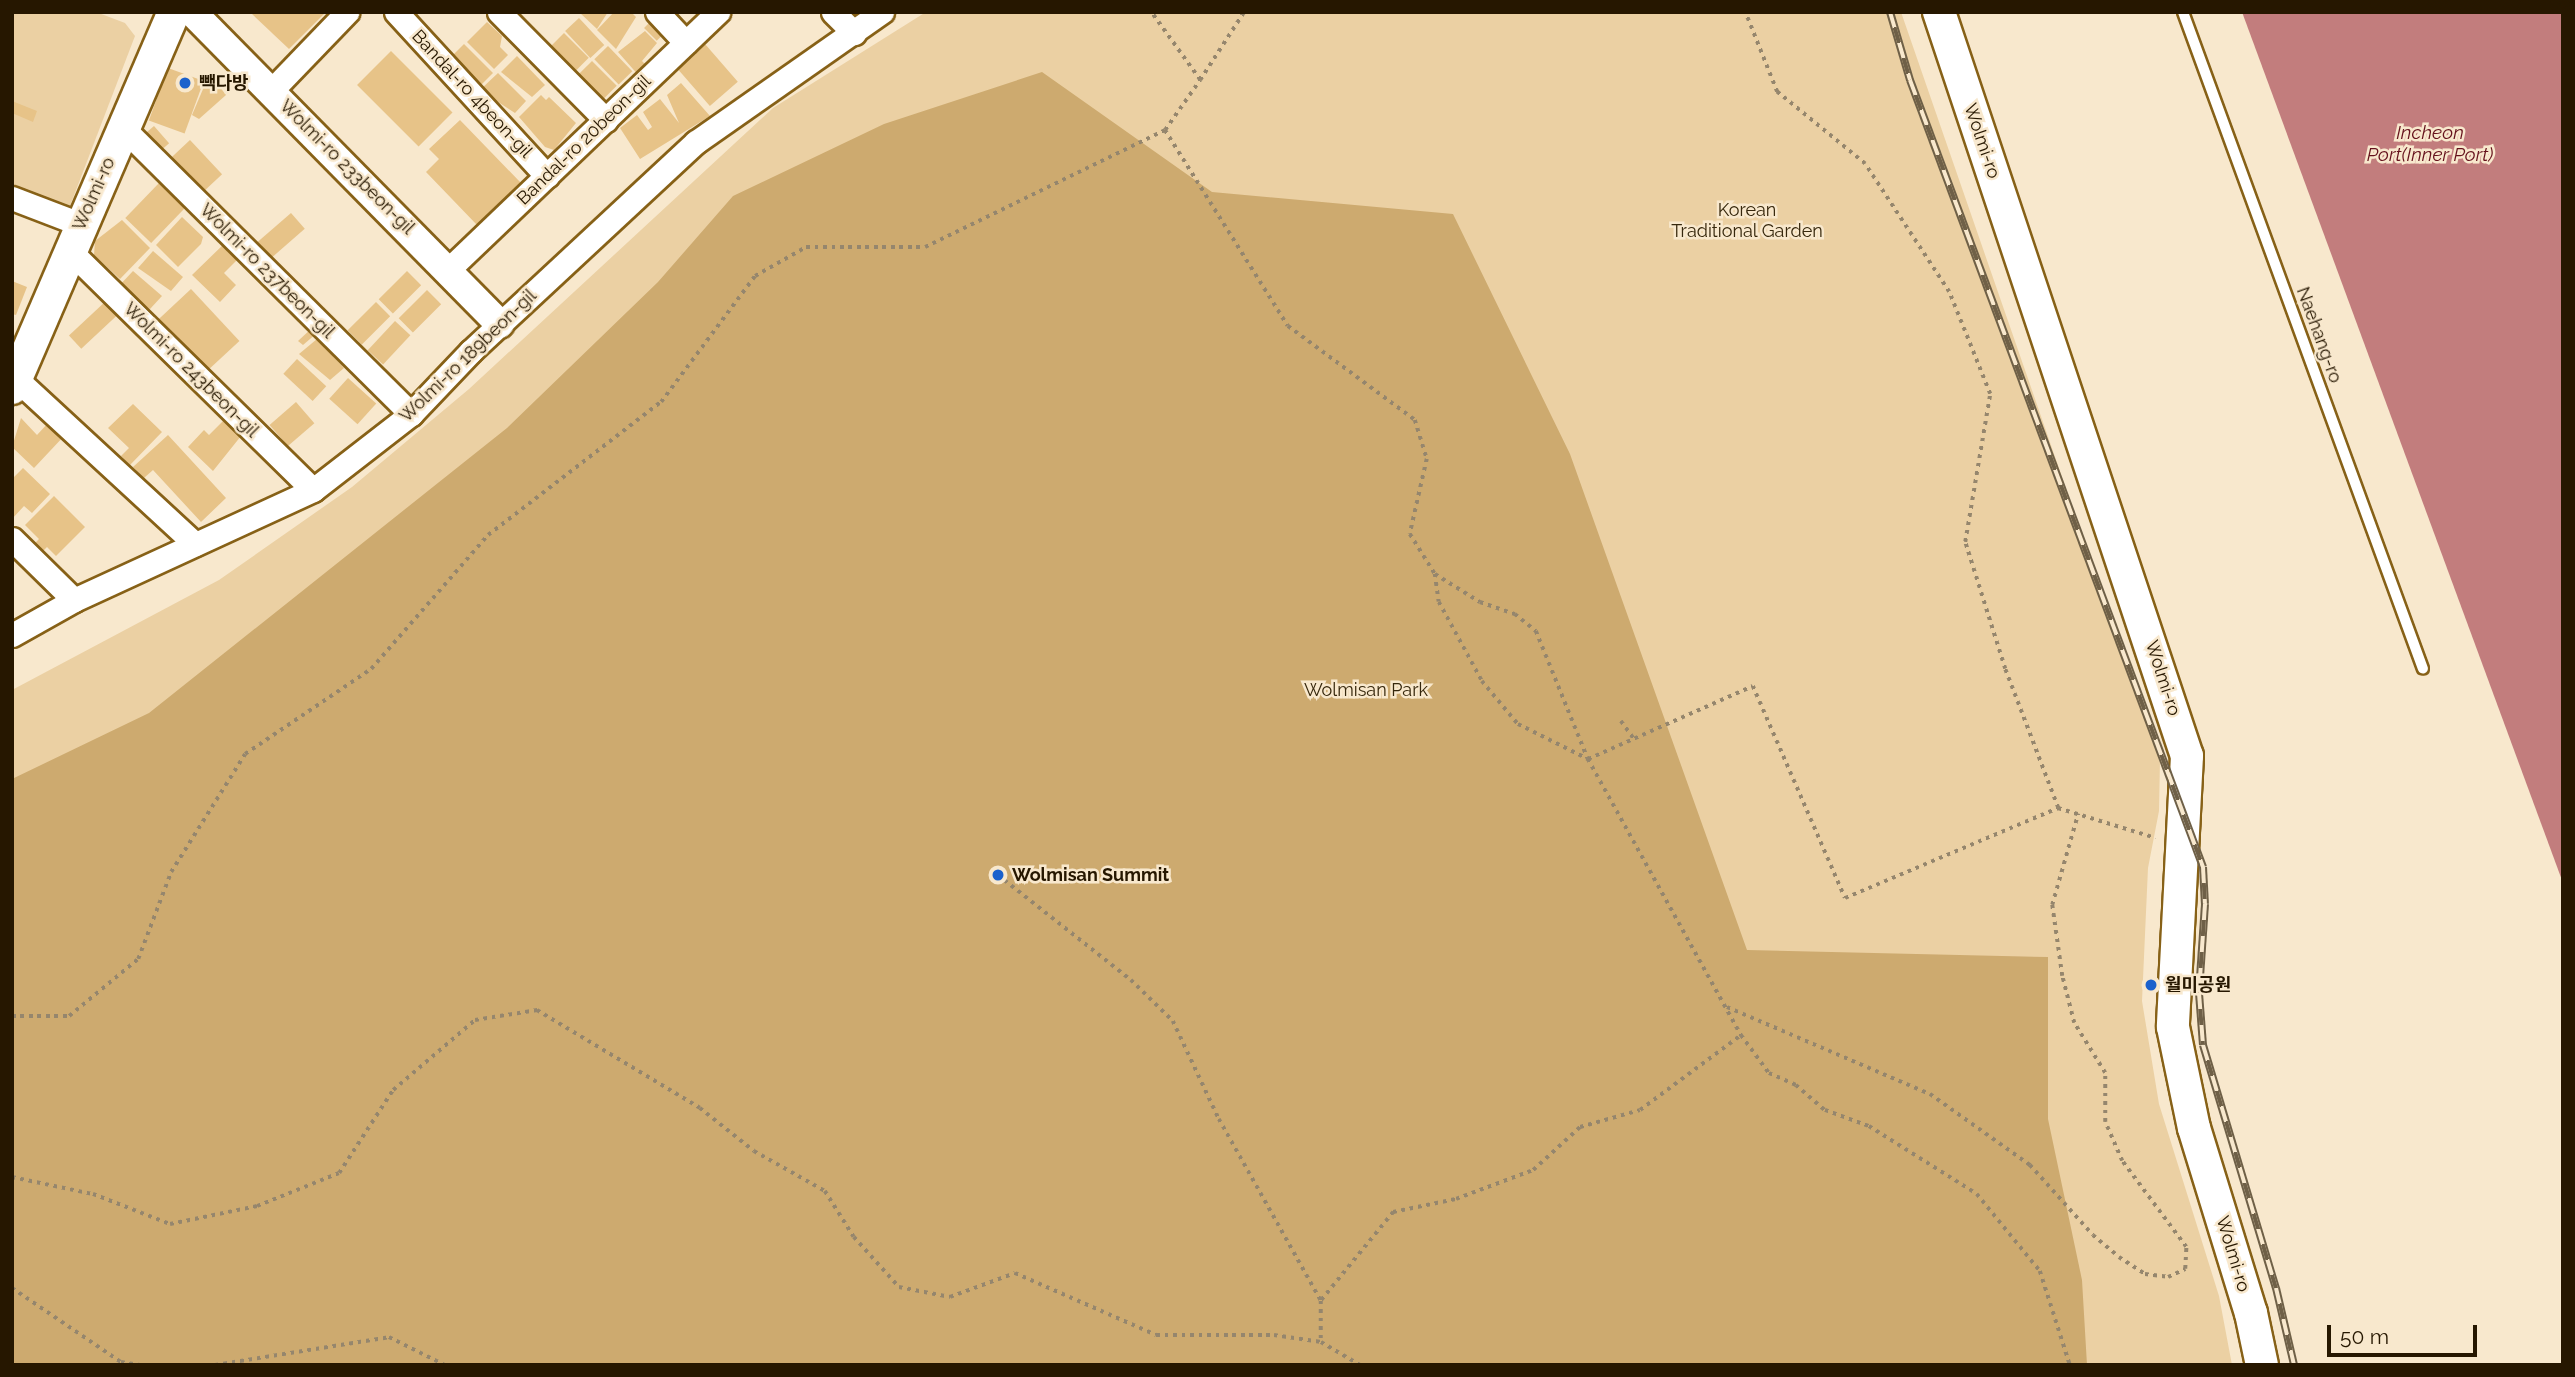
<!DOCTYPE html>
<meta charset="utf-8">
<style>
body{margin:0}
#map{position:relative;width:2575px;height:1377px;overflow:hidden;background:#f8e8cd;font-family:Raleway,"Noto Sans KR",sans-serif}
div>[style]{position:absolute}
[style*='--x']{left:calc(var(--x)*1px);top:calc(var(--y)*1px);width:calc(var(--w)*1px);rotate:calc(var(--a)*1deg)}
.green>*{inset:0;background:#ebd0a3}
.forest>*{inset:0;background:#cdaa6f}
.water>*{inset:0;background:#c27d7d}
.building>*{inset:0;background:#e7c388;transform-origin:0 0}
.path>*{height:3.5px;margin-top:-1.75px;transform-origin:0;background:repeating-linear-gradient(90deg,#95866d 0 3.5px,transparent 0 8.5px)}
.roads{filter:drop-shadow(2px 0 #876117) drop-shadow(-2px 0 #876117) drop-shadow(0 2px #876117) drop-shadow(0 -2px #876117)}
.service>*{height:10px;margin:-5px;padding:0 5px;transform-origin:5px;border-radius:5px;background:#fff}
.minor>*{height:23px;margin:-11.5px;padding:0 11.5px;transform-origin:11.5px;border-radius:11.5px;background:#fff}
.tertiary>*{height:28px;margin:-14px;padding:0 14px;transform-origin:14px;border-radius:14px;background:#fff}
.secondary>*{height:32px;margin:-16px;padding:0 16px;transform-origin:16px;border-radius:16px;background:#fff}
.rail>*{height:8px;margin-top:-4px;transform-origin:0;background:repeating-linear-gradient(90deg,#f8e8cd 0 16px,#6f6047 0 32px);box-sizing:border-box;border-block:2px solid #6f6047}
.dots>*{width:19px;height:19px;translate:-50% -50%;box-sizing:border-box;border:4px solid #f8e8cd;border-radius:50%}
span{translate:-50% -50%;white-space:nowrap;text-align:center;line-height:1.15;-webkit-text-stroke:5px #f8e8cd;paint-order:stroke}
.poi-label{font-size:18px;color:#261700;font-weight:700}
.left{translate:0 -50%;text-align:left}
.street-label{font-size:18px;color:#261700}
.park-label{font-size:18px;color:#36270c}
.water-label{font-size:19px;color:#65111c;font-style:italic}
.frame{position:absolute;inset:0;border:14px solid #261700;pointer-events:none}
.scale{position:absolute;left:2327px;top:1325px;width:150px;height:32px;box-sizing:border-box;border:4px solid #261700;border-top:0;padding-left:9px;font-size:21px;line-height:24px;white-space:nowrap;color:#261700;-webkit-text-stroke:5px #f8e8cd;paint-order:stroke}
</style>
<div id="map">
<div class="green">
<div style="clip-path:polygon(12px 12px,96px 12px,125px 23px,135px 36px,68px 211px,12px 189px)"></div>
<div style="clip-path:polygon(926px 12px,1901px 12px,2160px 760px,2159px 811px,2148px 868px,2142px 1001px,2159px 1104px,2219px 1296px,2232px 1365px,12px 1365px,12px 690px,219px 580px,352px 487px,469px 389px,773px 108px)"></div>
</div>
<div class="forest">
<div style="clip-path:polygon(1042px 72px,1212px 192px,1453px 214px,1570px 454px,1747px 950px,2048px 957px,2048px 1119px,2082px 1280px,2087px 1365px,12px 1365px,12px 779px,149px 713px,507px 428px,658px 282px,733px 196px,884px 124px)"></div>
</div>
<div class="water">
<div style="clip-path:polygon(2242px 12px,2563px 12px,2563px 883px)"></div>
</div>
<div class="building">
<div style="clip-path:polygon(326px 12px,289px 49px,252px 14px,254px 12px)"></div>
<div style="clip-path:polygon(579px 12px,608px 12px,597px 29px)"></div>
<div style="clip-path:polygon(614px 12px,631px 12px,636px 17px,616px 49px,597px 30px)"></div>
<div style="left:579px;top:18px;width:37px;height:19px;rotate:47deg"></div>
<div style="clip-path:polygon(487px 22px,502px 36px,500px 47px,508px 55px,494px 69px,467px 42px)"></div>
<div style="left:649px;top:23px;width:18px;height:7px;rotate:45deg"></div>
<div style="clip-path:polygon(645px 31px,657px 43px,642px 61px,649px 68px,640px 77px,618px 52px)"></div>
<div style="left:564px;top:33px;width:35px;height:19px;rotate:45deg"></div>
<div style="left:464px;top:44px;width:41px;height:23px;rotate:45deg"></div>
<div style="left:705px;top:44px;width:50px;height:37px;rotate:49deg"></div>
<div style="left:608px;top:46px;width:35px;height:19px;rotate:46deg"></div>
<div style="left:391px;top:51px;width:87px;height:48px;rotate:45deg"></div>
<div style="clip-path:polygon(517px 56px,545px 85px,532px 97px,501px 72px)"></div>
<div style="left:592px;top:61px;width:35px;height:21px;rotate:45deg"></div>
<div style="left:168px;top:68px;width:38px;height:56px;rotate:20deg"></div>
<div style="clip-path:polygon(498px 73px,526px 101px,515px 113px,495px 100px,492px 102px,480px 90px)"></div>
<div style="clip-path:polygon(206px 82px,216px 82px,226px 95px,199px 119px,192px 115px)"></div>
<div style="clip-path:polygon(681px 83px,710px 116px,640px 159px,620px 128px,637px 115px,648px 130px,652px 127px,643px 112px,660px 99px,679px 123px,667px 95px)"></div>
<div style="clip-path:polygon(541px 95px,546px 100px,549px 97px,576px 123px,554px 150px,545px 147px,519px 117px)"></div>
<div style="clip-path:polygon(12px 101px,37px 111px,33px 122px,12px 113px)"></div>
<div style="clip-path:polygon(460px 120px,521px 183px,477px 225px,426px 172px,439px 159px,429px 149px)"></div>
<div style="left:154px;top:126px;width:23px;height:15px;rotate:49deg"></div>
<div style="left:190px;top:140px;width:47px;height:27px;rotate:47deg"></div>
<div style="left:160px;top:182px;width:36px;height:50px;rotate:44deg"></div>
<div style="left:291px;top:213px;width:21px;height:47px;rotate:49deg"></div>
<div style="clip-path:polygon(182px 217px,203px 237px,201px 244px,178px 267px,156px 245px)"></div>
<div style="clip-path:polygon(122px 220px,150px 248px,120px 279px,94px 255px,95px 241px)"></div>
<div style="clip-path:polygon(227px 241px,242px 255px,224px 273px,236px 285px,220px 302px,192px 275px)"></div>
<div style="clip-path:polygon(153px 251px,183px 277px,171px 291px,138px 268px)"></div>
<div style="clip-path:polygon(133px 271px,162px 296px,150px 309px,117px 288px)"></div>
<div style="left:407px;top:271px;width:20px;height:40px;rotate:45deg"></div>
<div style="clip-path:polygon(12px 281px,27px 287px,16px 315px,12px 314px)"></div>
<div style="left:191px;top:289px;width:71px;height:45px;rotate:47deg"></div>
<div style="left:427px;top:290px;width:20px;height:40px;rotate:45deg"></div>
<div style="left:107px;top:300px;width:18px;height:52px;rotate:47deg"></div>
<div style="left:376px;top:302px;width:20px;height:40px;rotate:45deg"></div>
<div style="left:395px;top:321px;width:21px;height:40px;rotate:43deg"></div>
<div style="clip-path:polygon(312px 328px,317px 333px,303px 345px,298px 341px)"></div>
<div style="clip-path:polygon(317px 339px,344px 368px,330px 380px,299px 354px)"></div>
<div style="left:297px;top:359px;width:40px;height:20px;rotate:43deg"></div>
<div style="left:348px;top:378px;width:38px;height:28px;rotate:42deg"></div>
<div style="left:296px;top:402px;width:28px;height:35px;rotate:49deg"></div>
<div style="clip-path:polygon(133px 404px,162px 432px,130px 465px,121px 456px,129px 448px,108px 428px)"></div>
<div style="clip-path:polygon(21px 418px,37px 435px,49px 422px,65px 435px,34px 468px,12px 447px)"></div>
<div style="clip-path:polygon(224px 420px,241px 436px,213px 471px,188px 447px,204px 430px,209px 435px)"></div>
<div style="clip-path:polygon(168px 435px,226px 498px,201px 522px,153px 470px,144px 478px,133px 467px)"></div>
<div style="clip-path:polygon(23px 468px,50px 494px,32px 513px,24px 506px,12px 519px,12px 479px)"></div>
<div style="clip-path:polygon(54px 496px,85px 527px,56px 556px,47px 547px,41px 553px,33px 545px,39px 539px,25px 525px)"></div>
</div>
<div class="path">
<div style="--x:1200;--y:80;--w:81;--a:-57.1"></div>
<div style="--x:1165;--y:130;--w:231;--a:57.9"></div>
<div style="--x:1288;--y:326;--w:158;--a:36.5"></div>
<div style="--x:1415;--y:420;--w:41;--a:72.9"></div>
<div style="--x:1427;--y:459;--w:77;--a:102.8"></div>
<div style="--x:1410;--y:534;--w:47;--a:58"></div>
<div style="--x:1435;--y:574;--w:53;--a:31.9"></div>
<div style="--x:1480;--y:602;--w:37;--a:19"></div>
<div style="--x:1515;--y:614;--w:27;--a:39"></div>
<div style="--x:1536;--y:631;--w:138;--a:67.9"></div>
<div style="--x:1588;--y:759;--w:316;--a:61"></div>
<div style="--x:1741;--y:1035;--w:47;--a:53.6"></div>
<div style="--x:1769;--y:1073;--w:30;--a:24"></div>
<div style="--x:1796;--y:1085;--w:38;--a:41"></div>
<div style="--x:1825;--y:1110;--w:47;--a:20"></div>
<div style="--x:1869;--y:1126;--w:128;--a:32.2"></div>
<div style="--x:1977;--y:1194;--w:99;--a:50.7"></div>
<div style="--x:2040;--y:1271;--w:99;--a:72.3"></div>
<div style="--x:1435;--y:574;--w:28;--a:82"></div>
<div style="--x:1439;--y:602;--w:90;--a:61.4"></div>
<div style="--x:1482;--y:681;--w:56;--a:50.1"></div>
<div style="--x:1518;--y:724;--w:78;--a:26.6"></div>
<div style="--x:1588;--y:759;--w:180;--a:-23.9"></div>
<div style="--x:1753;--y:686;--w:231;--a:66.5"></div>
<div style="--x:1845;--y:898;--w:231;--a:-22.9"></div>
<div style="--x:2058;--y:808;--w:149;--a:-110.9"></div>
<div style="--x:2005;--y:669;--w:133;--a:-107.5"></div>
<div style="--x:1965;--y:542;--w:150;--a:-80.4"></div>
<div style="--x:1990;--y:394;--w:110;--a:-111.9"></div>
<div style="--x:1949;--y:292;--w:153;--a:-123.3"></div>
<div style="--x:1865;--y:164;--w:114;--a:-140.7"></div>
<div style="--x:1777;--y:92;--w:86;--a:-111.8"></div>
<div style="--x:1621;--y:721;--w:22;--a:54"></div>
<div style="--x:2058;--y:808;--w:102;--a:17"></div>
<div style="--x:998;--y:875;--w:169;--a:38.3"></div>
<div style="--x:1131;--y:980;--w:59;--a:44.3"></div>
<div style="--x:1173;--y:1021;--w:108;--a:64.9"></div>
<div style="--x:1219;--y:1119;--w:209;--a:60.7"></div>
<div style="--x:1321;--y:1301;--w:41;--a:90"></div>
<div style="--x:1321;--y:1342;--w:45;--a:30.5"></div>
<div style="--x:1727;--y:1007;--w:221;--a:23.2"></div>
<div style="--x:1930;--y:1094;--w:123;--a:35.4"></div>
<div style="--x:2030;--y:1165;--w:94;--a:48"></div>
<div style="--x:2093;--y:1235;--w:34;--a:40"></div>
<div style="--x:2119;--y:1257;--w:31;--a:33"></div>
<div style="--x:2145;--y:1274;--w:23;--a:7"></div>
<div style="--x:2168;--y:1277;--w:19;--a:-25"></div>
<div style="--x:2185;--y:1269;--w:22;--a:-87"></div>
<div style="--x:2186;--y:1247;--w:107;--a:-126.7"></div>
<div style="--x:2122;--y:1161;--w:43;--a:-113.6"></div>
<div style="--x:2105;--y:1122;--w:49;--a:-90"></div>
<div style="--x:2105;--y:1073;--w:59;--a:-121.8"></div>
<div style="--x:2074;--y:1023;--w:49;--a:-104.3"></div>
<div style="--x:2062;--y:976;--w:72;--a:-98"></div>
<div style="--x:2052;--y:905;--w:95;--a:-74.1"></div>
<div style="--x:12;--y:1016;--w:57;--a:0"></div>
<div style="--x:69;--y:1016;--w:89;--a:-39.6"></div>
<div style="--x:138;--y:959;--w:93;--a:-69.2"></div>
<div style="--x:171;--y:872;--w:139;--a:-57.9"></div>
<div style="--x:245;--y:754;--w:152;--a:-34"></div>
<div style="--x:371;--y:669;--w:178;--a:-48.9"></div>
<div style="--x:488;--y:535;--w:218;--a:-37.6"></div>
<div style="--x:661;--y:402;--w:157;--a:-53.3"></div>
<div style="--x:755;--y:276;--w:59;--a:-29.6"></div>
<div style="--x:806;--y:247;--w:119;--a:0"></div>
<div style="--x:925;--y:247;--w:267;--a:-26"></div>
<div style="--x:1165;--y:130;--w:61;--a:-55"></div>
<div style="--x:1200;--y:80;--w:84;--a:-125.8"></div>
<div style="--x:12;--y:1177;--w:83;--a:11.9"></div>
<div style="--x:93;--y:1194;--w:83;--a:21.3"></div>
<div style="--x:170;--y:1224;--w:89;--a:-11.7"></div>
<div style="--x:257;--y:1206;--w:88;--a:-21.9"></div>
<div style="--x:339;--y:1173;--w:99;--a:-57"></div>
<div style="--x:393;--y:1090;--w:108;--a:-40.5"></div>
<div style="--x:475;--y:1020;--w:63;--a:-9.2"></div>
<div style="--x:537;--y:1010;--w:190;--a:31"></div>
<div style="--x:700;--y:1108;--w:69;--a:38.5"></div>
<div style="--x:754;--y:1151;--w:81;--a:29.4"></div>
<div style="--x:825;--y:1191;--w:54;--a:57.8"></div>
<div style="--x:854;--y:1237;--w:67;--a:48"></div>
<div style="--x:899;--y:1287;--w:52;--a:11.1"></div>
<div style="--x:950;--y:1297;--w:69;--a:-20.3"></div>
<div style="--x:1015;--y:1273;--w:154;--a:23.7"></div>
<div style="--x:1156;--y:1335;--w:118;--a:0"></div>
<div style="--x:1274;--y:1335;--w:48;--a:8.5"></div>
<div style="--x:12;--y:1288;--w:132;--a:34.2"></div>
<div style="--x:121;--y:1362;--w:19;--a:9"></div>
<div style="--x:1321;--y:1300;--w:114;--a:-50.7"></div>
<div style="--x:1393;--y:1212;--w:64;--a:-11.7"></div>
<div style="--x:1456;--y:1199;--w:82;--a:-20.6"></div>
<div style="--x:1533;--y:1170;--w:64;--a:-42.5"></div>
<div style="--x:1580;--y:1127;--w:62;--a:-15.8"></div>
<div style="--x:1640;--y:1110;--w:126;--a:-36.6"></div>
<div style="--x:215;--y:1365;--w:176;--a:-9.1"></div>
<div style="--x:389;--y:1337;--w:63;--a:26.6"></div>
</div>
<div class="roads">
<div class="service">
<div style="--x:2183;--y:12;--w:699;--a:69.93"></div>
</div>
<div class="minor">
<div style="--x:396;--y:12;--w:223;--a:47.4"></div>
<div style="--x:499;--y:12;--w:152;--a:45.3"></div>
<div style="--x:657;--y:12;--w:42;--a:46.9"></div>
<div style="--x:833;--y:12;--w:30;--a:45"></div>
<div style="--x:271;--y:91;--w:110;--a:-46.1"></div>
<div style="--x:123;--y:128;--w:406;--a:44.8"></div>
<div style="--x:12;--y:198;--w:73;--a:20.9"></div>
<div style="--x:69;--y:250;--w:342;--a:44.5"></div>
<div style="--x:450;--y:268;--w:371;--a:-43.7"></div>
<div style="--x:12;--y:375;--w:249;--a:42.7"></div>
<div style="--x:12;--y:539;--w:87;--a:44.5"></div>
<div style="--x:12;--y:635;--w:71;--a:-29.4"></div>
<div style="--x:74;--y:600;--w:263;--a:-24.7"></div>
<div style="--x:313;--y:490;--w:124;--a:-37.8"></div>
<div style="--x:411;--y:414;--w:87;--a:-46.4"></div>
<div style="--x:471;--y:351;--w:307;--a:-42.9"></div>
<div style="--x:696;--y:142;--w:227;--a:-35"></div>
</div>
<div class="tertiary">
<div style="--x:192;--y:12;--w:438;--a:45.4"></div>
</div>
<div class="secondary">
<div style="--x:1939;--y:12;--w:784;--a:71.57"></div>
<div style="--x:2187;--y:756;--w:271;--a:93"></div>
<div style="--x:2173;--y:1027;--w:103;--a:78.3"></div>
<div style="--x:2194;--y:1128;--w:194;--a:72.9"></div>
<div style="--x:2251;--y:1313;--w:53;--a:78.1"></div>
<div style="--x:12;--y:388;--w:409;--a:-66.7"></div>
</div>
</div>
<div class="rail">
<div style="--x:1890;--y:12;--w:71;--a:73.6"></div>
<div style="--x:1910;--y:80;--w:840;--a:69.58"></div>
<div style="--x:2203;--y:867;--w:37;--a:87"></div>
<div style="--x:2205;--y:904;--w:89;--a:93.9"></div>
<div style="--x:2199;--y:993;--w:52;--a:85.6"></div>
<div style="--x:2203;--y:1045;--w:254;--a:73.3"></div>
<div style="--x:2276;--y:1288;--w:79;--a:76.8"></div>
</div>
<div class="dots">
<div style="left:185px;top:83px;background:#1b61cc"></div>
<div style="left:998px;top:875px;background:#1b61cc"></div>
<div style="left:2151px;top:985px;background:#1b61cc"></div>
</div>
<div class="poi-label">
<span class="left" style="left:199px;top:83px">빽다방</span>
<span class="left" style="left:1012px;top:875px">Wolmisan Summit</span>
<span class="left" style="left:2165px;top:985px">월미공원</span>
</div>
<div class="street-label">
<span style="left:472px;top:94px;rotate:47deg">Bandal-ro 4beon-gil</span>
<span style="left:584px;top:140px;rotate:-44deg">Bandal-ro 20beon-gil</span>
<span style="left:1982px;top:141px;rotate:71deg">Wolmi-ro</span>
<span style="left:347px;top:167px;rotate:45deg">Wolmi-ro 233beon-gil</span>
<span style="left:94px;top:194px;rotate:-66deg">Wolmi-ro</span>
<span style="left:267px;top:271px;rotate:45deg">Wolmi-ro 237beon-gil</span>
<span style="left:2319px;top:335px;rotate:70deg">Naehang-ro</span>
<span style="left:468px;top:356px;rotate:-44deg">Wolmi-ro 189beon-gil</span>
<span style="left:191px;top:370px;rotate:45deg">Wolmi-ro 243beon-gil</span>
<span style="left:2163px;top:678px;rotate:72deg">Wolmi-ro</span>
<span style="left:2233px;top:1254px;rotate:73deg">Wolmi-ro</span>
</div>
<div class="park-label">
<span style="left:1747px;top:221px">Korean<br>Traditional Garden</span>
<span style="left:1366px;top:690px">Wolmisan Park</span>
</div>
<div class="water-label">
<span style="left:2430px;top:144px">Incheon<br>Port(Inner Port)</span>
</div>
<div class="frame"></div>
<div class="scale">50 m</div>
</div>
